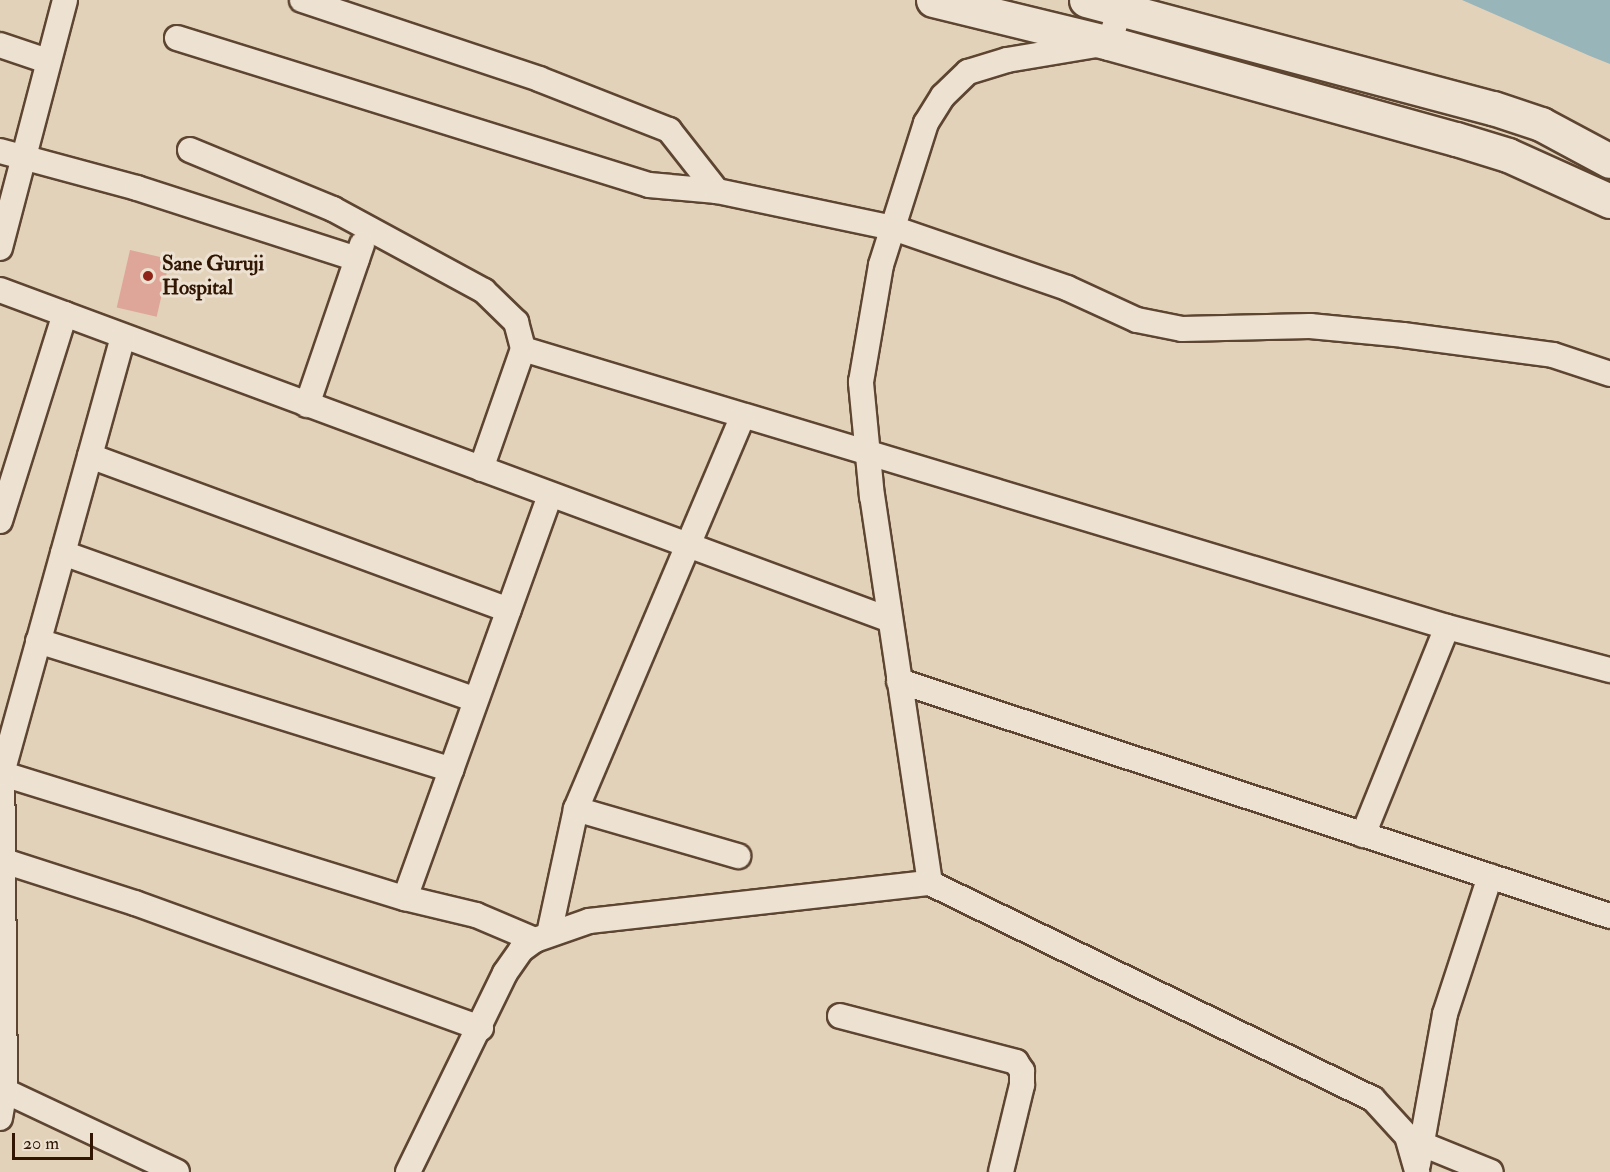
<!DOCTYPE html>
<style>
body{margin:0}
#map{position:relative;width:1610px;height:1172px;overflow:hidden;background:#e3d2ba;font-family:"IM FELL Double Pica",serif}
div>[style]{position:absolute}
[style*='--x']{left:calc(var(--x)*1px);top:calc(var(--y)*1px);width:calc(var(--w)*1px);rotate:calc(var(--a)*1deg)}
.water>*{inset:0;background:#98b5b9}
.building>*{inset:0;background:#dea698;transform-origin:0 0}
.roads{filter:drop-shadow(2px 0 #5d4531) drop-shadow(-2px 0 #5d4531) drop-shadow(0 2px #5d4531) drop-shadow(0 -2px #5d4531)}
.street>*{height:24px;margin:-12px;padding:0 12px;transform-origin:12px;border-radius:12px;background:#ede2d2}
.secondary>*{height:33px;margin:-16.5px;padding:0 16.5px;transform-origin:16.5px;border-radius:16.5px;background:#ede2d2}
.dots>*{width:16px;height:16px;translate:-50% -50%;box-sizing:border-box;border:3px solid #ede2d2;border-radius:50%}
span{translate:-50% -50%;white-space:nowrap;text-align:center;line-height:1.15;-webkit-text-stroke:6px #ede2d2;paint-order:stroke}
.poi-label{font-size:21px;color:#301603;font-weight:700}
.left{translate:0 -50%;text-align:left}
.scale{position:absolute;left:12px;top:1133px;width:81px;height:27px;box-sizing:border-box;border:3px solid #301603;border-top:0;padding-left:8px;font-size:18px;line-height:21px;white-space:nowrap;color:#301603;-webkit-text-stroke:4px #ede2d2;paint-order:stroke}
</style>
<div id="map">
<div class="water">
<div style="clip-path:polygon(1462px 0,1610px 0,1610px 64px,1590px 56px)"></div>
</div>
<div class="building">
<div style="left:130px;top:250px;width:41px;height:59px;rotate:13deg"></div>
</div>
<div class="roads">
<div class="street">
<div style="--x:302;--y:0;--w:250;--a:18.4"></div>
<div style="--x:539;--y:79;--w:140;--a:21.4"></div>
<div style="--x:669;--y:130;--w:78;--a:51.8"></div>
<div style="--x:177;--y:38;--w:494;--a:17.3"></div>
<div style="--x:649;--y:185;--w:68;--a:5"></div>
<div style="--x:717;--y:191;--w:180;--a:11.9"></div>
<div style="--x:893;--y:228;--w:184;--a:19"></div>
<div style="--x:1067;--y:288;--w:77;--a:24.6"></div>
<div style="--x:1137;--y:320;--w:46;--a:11.3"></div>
<div style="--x:1182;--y:329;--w:128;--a:-1.3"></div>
<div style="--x:1310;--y:326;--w:93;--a:5.5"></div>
<div style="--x:1403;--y:335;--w:151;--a:7.6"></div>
<div style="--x:1553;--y:355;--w:60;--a:18.4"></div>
<div style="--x:0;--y:45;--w:50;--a:18.8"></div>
<div style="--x:190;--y:150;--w:155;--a:22.4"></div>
<div style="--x:333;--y:209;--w:172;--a:28.5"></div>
<div style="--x:484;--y:291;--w:45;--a:44.1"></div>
<div style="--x:516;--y:322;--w:28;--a:75"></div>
<div style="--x:523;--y:349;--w:127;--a:109.3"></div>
<div style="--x:0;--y:151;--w:142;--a:15.1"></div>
<div style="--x:137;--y:188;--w:231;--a:17.9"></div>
<div style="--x:0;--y:248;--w:256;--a:-75.3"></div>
<div style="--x:0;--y:290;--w:949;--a:20.34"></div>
<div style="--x:523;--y:349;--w:965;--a:16.74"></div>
<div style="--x:1447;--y:627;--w:169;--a:14.8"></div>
<div style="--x:307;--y:405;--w:170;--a:-71.1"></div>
<div style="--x:90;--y:456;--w:446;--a:20.2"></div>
<div style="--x:0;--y:521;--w:217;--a:-72.6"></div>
<div style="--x:63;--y:553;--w:438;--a:19.6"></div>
<div style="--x:38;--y:641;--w:433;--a:17.3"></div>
<div style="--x:899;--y:681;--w:749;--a:18.29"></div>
<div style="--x:0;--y:773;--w:424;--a:17.2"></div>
<div style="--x:405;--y:898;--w:73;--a:13.5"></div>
<div style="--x:476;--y:915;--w:64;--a:23"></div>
<div style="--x:576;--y:809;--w:169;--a:16.2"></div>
<div style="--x:1363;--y:835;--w:224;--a:-68"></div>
<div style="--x:1;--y:860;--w:141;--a:17.8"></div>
<div style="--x:135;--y:903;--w:368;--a:19.9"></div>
<div style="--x:930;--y:883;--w:390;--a:-98.5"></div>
<div style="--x:872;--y:497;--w:116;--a:-95.5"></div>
<div style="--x:861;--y:382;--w:119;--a:-80.3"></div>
<div style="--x:881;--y:265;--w:149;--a:-72.4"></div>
<div style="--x:926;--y:123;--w:32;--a:-58"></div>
<div style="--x:943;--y:96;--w:35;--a:-44"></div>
<div style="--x:968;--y:72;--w:41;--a:-17.1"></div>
<div style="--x:1007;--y:60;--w:103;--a:-9.5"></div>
<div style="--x:1109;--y:43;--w:36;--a:-72"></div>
<div style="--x:405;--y:898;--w:428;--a:-70.2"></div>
<div style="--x:549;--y:934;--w:128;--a:-77.8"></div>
<div style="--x:576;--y:809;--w:425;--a:-67"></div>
<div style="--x:840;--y:1016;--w:182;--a:14.6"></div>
<div style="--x:1016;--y:1062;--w:11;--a:56"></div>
<div style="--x:1022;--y:1071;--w:14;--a:90"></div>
<div style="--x:1022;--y:1085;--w:89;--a:103.6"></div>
<div style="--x:5;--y:1091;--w:190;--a:25.2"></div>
<div style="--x:0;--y:1118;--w:27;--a:-80"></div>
<div style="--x:5;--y:1091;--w:318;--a:-90.5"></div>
<div style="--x:2;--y:773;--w:452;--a:-74.5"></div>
<div style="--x:1422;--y:1144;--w:74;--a:22.1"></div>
<div style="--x:1418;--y:1164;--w:152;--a:-79.8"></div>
<div style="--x:1445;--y:1014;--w:145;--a:-71.9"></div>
<div style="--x:408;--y:1172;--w:221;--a:-64"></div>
<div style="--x:505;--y:973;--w:28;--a:-55"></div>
<div style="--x:521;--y:950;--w:17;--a:-36"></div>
<div style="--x:535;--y:940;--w:57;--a:-19.4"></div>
<div style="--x:589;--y:921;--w:343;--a:-6.4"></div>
<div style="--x:930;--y:883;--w:493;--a:26"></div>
<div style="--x:1373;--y:1099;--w:50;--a:47.4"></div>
<div style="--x:1407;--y:1136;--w:37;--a:74"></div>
</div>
<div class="secondary">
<div style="--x:933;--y:0;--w:181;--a:13.7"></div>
<div style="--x:1109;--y:43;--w:360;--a:15.5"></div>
<div style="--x:1456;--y:139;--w:54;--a:17.1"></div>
<div style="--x:1508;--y:155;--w:112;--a:24.3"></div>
<div style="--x:1086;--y:0;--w:421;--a:14.9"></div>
<div style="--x:1493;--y:108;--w:51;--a:18.4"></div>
<div style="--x:1541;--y:124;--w:78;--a:28.2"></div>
</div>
</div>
<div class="dots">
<div style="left:148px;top:276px;background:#8f2418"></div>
</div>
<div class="poi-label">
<span class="left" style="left:162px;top:276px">Sane Guruji<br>Hospital</span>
</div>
<div class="scale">20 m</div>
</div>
